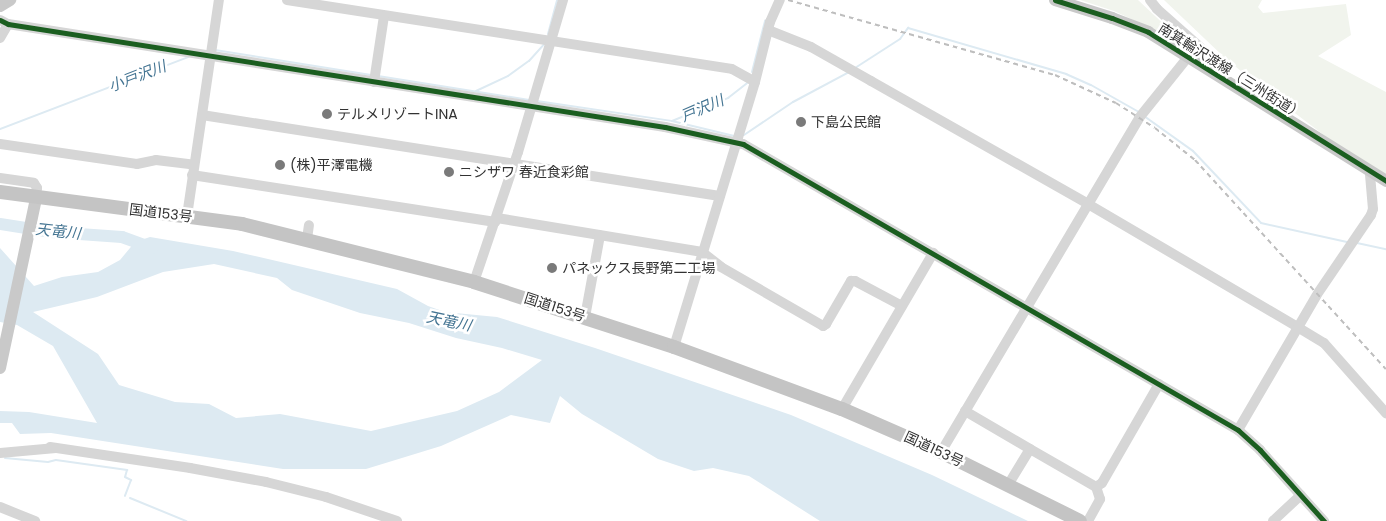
<!DOCTYPE html>
<meta charset="utf-8">
<style>
body{margin:0}
#map{position:relative;width:1386px;height:521px;overflow:hidden;background:#fff;font-family:Poppins,"Noto Sans JP",sans-serif}
div>[style]{position:absolute}
[style*='--x']{left:calc(var(--x)*1px);top:calc(var(--y)*1px);width:calc(var(--w)*1px);rotate:calc(var(--a)*1deg)}
.green>*{inset:0;background:#f1f4ed}
.water>*{inset:0;background:#ddeaf2}
.stream>*{height:2px;margin:-1px;padding:0 1px;transform-origin:1px;border-radius:1px;background:#ddeaf2}
.river>*{height:12px;margin:-6px;padding:0 6px;transform-origin:6px;border-radius:6px;background:#ddeaf2}
.minor>*{height:10px;margin:-5px;padding:0 5px;transform-origin:5px;border-radius:5px;background:#d6d6d6}
.major>*{height:12px;margin:-6px;padding:0 6px;transform-origin:6px;border-radius:6px;background:#c9c9c9}
.highway>*{height:14px;margin:-7px;padding:0 7px;transform-origin:7px;border-radius:7px;background:#c4c4c4}
.rail>*{height:2px;margin-top:-1px;transform-origin:0;background:repeating-linear-gradient(90deg,#bebebe 0 5px,transparent 0 9px)}
.cycleway>*{height:5px;margin:-2.5px;padding:0 2.5px;transform-origin:2.5px;border-radius:2.5px;background:#1b5e20}
.dots>*{width:14px;height:14px;translate:-50% -50%;box-sizing:border-box;border:2px solid #fff;border-radius:50%}
span{translate:-50% -50%;white-space:nowrap;text-align:center;line-height:1.15;-webkit-text-stroke:5px #fff;paint-order:stroke}
.street-label{font-size:14px;color:#323232}
.poi-label{font-size:14px;color:#323232}
.left{translate:0 -50%;text-align:left}
.water-label{font-size:15px;color:#437492;font-style:italic}
</style>
<div id="map">
<div class="green">
<div style="clip-path:polygon(1080px 0,1138px 0,1171px 31px,1170px 37px,1114px 11px)"></div>
<div style="clip-path:polygon(1164px 0,1262px 0,1258px 7px,1263px 13px,1346px 4px,1351px 35px,1318px 56px,1386px 92px,1386px 182px,1263px 89px,1225px 58px)"></div>
</div>
<div class="water">
<div style="clip-path:polygon(evenodd,150px 237px,233px 251px,397px 289px,428px 306px,445px 312px,497px 317px,595px 348px,791px 415px,932px 475px,1028px 521px,820px 521px,749px 476px,713px 468px,694px 471px,658px 459px,582px 414px,560px 396px,550px 423px,511px 415px,441px 446px,366px 469px,283px 469px,51px 433px,20px 434px,12px 423px,0 423px,0 411px,29px 412px,97px 423px,53px 346px,17px 325px,0 322px,0 248px,34px 286px,62px 277px,98px 272px,120px 260px,135px 242px,150px 237px,214px 264px,277px 278px,292px 290px,360px 313px,409px 323px,456px 338px,502px 348px,542px 360px,499px 392px,457px 411px,371px 431px,280px 414px,236px 418px,209px 404px,175px 402px,119px 385px,98px 354px,33px 312px,97px 297px,163px 272px,214px 264px)"></div>
</div>
<div class="stream">
<div style="--x:548;--y:34;--w:35;--a:-75"></div>
<div style="--x:215;--y:50;--w:158;--a:9.1"></div>
<div style="--x:855;--y:68;--w:54;--a:-32.8"></div>
<div style="--x:900;--y:39;--w:14;--a:-54"></div>
<div style="--x:908;--y:28;--w:165;--a:16.2"></div>
<div style="--x:1066;--y:74;--w:27;--a:24"></div>
<div style="--x:1091;--y:85;--w:55;--a:29.4"></div>
<div style="--x:752;--y:72;--w:53;--a:-75.7"></div>
<div style="--x:378;--y:76;--w:153;--a:9"></div>
<div style="--x:476;--y:91;--w:35;--a:-25"></div>
<div style="--x:508;--y:76;--w:26;--a:-36"></div>
<div style="--x:529;--y:61;--w:24;--a:-48"></div>
<div style="--x:537;--y:101;--w:136;--a:8.4"></div>
<div style="--x:672;--y:121;--w:64;--a:13.6"></div>
<div style="--x:1144;--y:116;--w:60;--a:35.5"></div>
<div style="--x:1193;--y:151;--w:99;--a:46.6"></div>
<div style="--x:1261;--y:223;--w:88;--a:12.5"></div>
<div style="--x:672;--y:121;--w:61;--a:-22.3"></div>
<div style="--x:728;--y:98;--w:24;--a:-38"></div>
<div style="--x:0;--y:129;--w:202;--a:-20.9"></div>
<div style="--x:744;--y:135;--w:59;--a:-34"></div>
<div style="--x:793;--y:102;--w:64;--a:-28.2"></div>
<div style="--x:1357;--y:243;--w:30;--a:12"></div>
<div style="--x:5;--y:458;--w:43;--a:5.3"></div>
<div style="--x:48;--y:462;--w:8;--a:-14"></div>
<div style="--x:56;--y:460;--w:72;--a:8"></div>
<div style="--x:127;--y:470;--w:7;--a:106"></div>
<div style="--x:125;--y:477;--w:7;--a:27"></div>
<div style="--x:131;--y:480;--w:17;--a:111"></div>
<div style="--x:130;--y:498;--w:61;--a:22.3"></div>
</div>
<div class="river">
<div style="--x:0;--y:224;--w:52;--a:8.9"></div>
<div style="--x:51;--y:232;--w:71;--a:4"></div>
<div style="--x:122;--y:237;--w:32;--a:20"></div>
</div>
<div class="minor">
<div style="--x:287;--y:0;--w:450;--a:8.8"></div>
<div style="--x:732;--y:69;--w:26;--a:29"></div>
<div style="--x:1150;--y:0;--w:11;--a:52"></div>
<div style="--x:1157;--y:9;--w:80;--a:41.5"></div>
<div style="--x:1217;--y:62;--w:6;--a:72"></div>
<div style="--x:1219;--y:68;--w:7;--a:98"></div>
<div style="--x:0;--y:20;--w:9;--a:27"></div>
<div style="--x:8;--y:24;--w:665;--a:8.91"></div>
<div style="--x:665;--y:127;--w:80;--a:12.3"></div>
<div style="--x:743;--y:144;--w:572;--a:30.02"></div>
<div style="--x:1238;--y:430;--w:30;--a:42"></div>
<div style="--x:1260;--y:450;--w:96;--a:48"></div>
<div style="--x:768;--y:30;--w:46;--a:21.6"></div>
<div style="--x:811;--y:47;--w:69;--a:29.5"></div>
<div style="--x:871;--y:81;--w:249;--a:29.5"></div>
<div style="--x:1088;--y:204;--w:245;--a:30.4"></div>
<div style="--x:1299;--y:328;--w:29;--a:31"></div>
<div style="--x:1324;--y:343;--w:94;--a:48.5"></div>
<div style="--x:0;--y:38;--w:16;--a:-60"></div>
<div style="--x:374;--y:82;--w:67;--a:-81.4"></div>
<div style="--x:202;--y:115;--w:524;--a:8.89"></div>
<div style="--x:0;--y:144;--w:138;--a:8.3"></div>
<div style="--x:137;--y:164;--w:19;--a:-12"></div>
<div style="--x:156;--y:160;--w:38;--a:7"></div>
<div style="--x:192;--y:175;--w:307;--a:8.8"></div>
<div style="--x:0;--y:178;--w:34;--a:8"></div>
<div style="--x:34;--y:183;--w:6;--a:59"></div>
<div style="--x:37;--y:188;--w:10;--a:96"></div>
<div style="--x:187;--y:216;--w:218;--a:-81.6"></div>
<div style="--x:497;--y:218;--w:208;--a:9.4"></div>
<div style="--x:702;--y:252;--w:24;--a:38"></div>
<div style="--x:721;--y:267;--w:118;--a:30"></div>
<div style="--x:823;--y:326;--w:4;--a:-34"></div>
<div style="--x:826;--y:324;--w:50;--a:-59.8"></div>
<div style="--x:851;--y:281;--w:4;--a:0"></div>
<div style="--x:855;--y:281;--w:53;--a:28"></div>
<div style="--x:307;--y:239;--w:14;--a:-82"></div>
<div style="--x:474;--y:282;--w:137;--a:-71.3"></div>
<div style="--x:518;--y:152;--w:159;--a:-73.5"></div>
<div style="--x:1318;--y:293;--w:94;--a:-55.8"></div>
<div style="--x:1371;--y:215;--w:6;--a:-72"></div>
<div style="--x:1373;--y:209;--w:38;--a:-95"></div>
<div style="--x:585;--y:317;--w:83;--a:-79.6"></div>
<div style="--x:674;--y:347;--w:277;--a:-73"></div>
<div style="--x:755;--y:82;--w:62;--a:-76"></div>
<div style="--x:770;--y:22;--w:24;--a:-66"></div>
<div style="--x:842;--y:409;--w:181;--a:-59.7"></div>
<div style="--x:965;--y:411;--w:75;--a:30.3"></div>
<div style="--x:1238;--y:430;--w:156;--a:-59.7"></div>
<div style="--x:50;--y:447;--w:142;--a:8.5"></div>
<div style="--x:190;--y:468;--w:77;--a:10.4"></div>
<div style="--x:266;--y:482;--w:62;--a:14"></div>
<div style="--x:326;--y:497;--w:75;--a:18.7"></div>
<div style="--x:941;--y:452;--w:388;--a:-59.3"></div>
<div style="--x:1139;--y:118;--w:78;--a:-51.2"></div>
<div style="--x:0;--y:453;--w:56;--a:-5.1"></div>
<div style="--x:1008;--y:485;--w:42;--a:-58.6"></div>
<div style="--x:1030;--y:449;--w:76;--a:29.9"></div>
<div style="--x:0;--y:507;--w:38;--a:22"></div>
<div style="--x:1088;--y:521;--w:25;--a:-61"></div>
<div style="--x:1100;--y:499;--w:13;--a:-108"></div>
<div style="--x:1096;--y:487;--w:7;--a:-34"></div>
<div style="--x:1102;--y:483;--w:114;--a:-60.1"></div>
<div style="--x:1273;--y:521;--w:38;--a:-43"></div>
</div>
<div class="major">
<div style="--x:1055;--y:0;--w:60;--a:17.5"></div>
<div style="--x:1112;--y:18;--w:39;--a:21"></div>
<div style="--x:1148;--y:32;--w:281;--a:32"></div>
<div style="--x:0;--y:6;--w:12;--a:-31"></div>
<div style="--x:0;--y:368;--w:174;--a:-78"></div>
</div>
<div class="highway">
<div style="--x:0;--y:192;--w:244;--a:7.5"></div>
<div style="--x:242;--y:224;--w:239;--a:14"></div>
<div style="--x:474;--y:282;--w:210;--a:18"></div>
<div style="--x:674;--y:347;--w:179;--a:20.3"></div>
<div style="--x:842;--y:409;--w:108;--a:23.5"></div>
<div style="--x:941;--y:452;--w:155;--a:26.4"></div>
</div>
<div class="rail">
<div style="--x:788;--y:0;--w:277;--a:15.7"></div>
<div style="--x:1055;--y:75;--w:67;--a:24.7"></div>
<div style="--x:1116;--y:103;--w:46;--a:32.7"></div>
<div style="--x:1155;--y:128;--w:51;--a:38.7"></div>
<div style="--x:1195;--y:160;--w:283;--a:47.6"></div>
</div>
<div class="cycleway">
<div style="--x:1055;--y:0;--w:60;--a:17.5"></div>
<div style="--x:1112;--y:18;--w:39;--a:21"></div>
<div style="--x:1148;--y:32;--w:281;--a:32"></div>
<div style="--x:0;--y:20;--w:9;--a:27"></div>
<div style="--x:8;--y:24;--w:665;--a:8.91"></div>
<div style="--x:665;--y:127;--w:80;--a:12.3"></div>
<div style="--x:743;--y:144;--w:572;--a:30.02"></div>
<div style="--x:1238;--y:430;--w:30;--a:42"></div>
<div style="--x:1260;--y:450;--w:96;--a:48"></div>
</div>
<div class="dots">
<div style="left:327px;top:114px;background:#7a7a7a"></div>
<div style="left:801px;top:122px;background:#7a7a7a"></div>
<div style="left:280px;top:165px;background:#7a7a7a"></div>
<div style="left:449px;top:172px;background:#7a7a7a"></div>
<div style="left:552px;top:268px;background:#7a7a7a"></div>
</div>
<div class="street-label">
<span style="left:1231px;top:71px;rotate:32deg">南箕輪沢渡線（三州街道）</span>
<span style="left:161px;top:213px;rotate:7deg">国道153号</span>
<span style="left:555px;top:307px;rotate:18deg">国道153号</span>
<span style="left:934px;top:449px;rotate:25deg">国道153号</span>
</div>
<div class="poi-label">
<span class="left" style="left:337px;top:114px">テルメリゾートINA</span>
<span class="left" style="left:811px;top:122px">下島公民館</span>
<span class="left" style="left:290px;top:165px">(株)平澤電機</span>
<span class="left" style="left:459px;top:172px">ニシザワ 春近食彩館</span>
<span class="left" style="left:562px;top:268px">パネックス長野第二工場</span>
</div>
<div class="water-label">
<span style="left:137px;top:76px;rotate:-21deg">小戸沢川</span>
<span style="left:702px;top:108px;rotate:-23deg">戸沢川</span>
<span style="left:58px;top:231px;rotate:6deg">天竜川</span>
<span style="left:449px;top:321px;rotate:12deg">天竜川</span>
</div>
</div>
